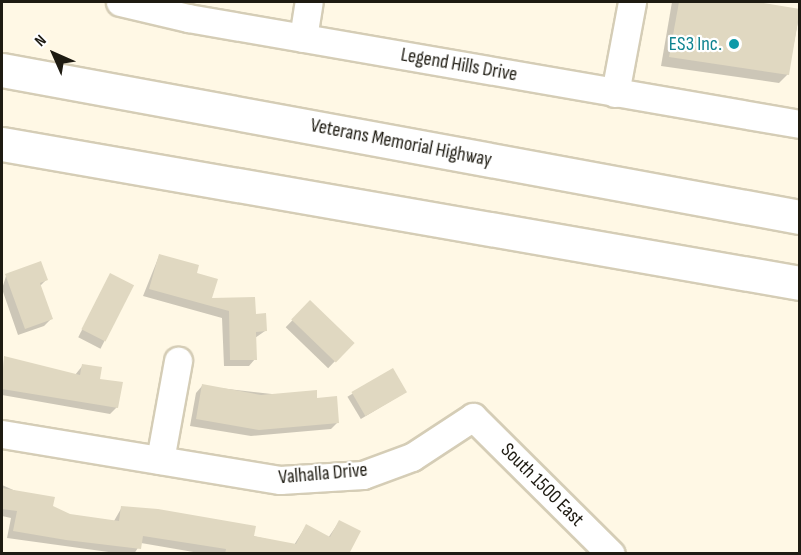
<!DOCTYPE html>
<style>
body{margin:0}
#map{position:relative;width:801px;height:555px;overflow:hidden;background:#fff8e5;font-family:"Sofia Sans Condensed",sans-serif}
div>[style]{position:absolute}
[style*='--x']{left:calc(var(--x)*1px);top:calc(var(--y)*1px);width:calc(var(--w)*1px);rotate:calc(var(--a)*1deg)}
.shadow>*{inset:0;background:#0003;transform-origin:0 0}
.building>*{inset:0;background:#e0d8c1;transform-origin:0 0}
.roads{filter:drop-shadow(2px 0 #d5cdb6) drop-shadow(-2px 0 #d5cdb6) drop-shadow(0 2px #d5cdb6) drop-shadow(0 -2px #d5cdb6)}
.minor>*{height:27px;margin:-13.5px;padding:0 13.5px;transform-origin:13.5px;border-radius:13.5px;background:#fff}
.highway>*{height:33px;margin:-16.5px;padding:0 16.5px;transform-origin:16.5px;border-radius:16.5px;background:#fff}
.dots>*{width:16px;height:16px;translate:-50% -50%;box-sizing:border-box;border:3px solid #fff;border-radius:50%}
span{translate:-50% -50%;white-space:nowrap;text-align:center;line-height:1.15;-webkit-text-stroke:4.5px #fff;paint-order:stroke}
.culture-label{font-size:20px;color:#0d838f}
.right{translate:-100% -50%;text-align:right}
.street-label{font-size:20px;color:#1e1b12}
.frame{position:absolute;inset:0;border:3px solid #1e1b12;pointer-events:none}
.north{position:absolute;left:24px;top:24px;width:60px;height:60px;-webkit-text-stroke:4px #fff;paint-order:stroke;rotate:315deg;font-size:16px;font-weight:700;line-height:24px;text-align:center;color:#1e1b12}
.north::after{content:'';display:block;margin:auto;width:21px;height:27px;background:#1e1b12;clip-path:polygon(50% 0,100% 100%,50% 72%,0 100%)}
</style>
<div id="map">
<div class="shadow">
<div style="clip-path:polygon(672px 2px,750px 2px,800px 11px,788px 74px,779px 83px,661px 66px)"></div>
<div style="clip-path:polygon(159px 256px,195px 274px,211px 300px,254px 315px,265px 331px,255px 338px,255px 359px,249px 366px,224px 366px,222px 318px,143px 296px)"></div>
<div style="left:110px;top:275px;width:25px;height:70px;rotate:27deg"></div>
<div style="clip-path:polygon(6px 276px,46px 280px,39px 287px,51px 319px,44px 326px,18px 335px,2px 289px)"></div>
<div style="left:310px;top:302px;width:59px;height:35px;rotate:44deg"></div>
<div style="clip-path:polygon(4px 358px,75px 375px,83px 365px,117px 407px,110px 414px,2px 395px)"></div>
<div style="left:392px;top:370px;width:26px;height:52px;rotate:59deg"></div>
<div style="clip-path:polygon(202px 386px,316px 399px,338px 422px,331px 429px,251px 436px,190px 426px,196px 393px)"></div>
<div style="clip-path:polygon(2px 485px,70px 515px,114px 521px,122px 507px,294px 545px,306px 526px,328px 538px,339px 522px,345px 554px,205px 554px,141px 543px,134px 554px,123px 554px,7px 538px,11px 518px,2px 516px)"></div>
</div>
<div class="building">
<div style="clip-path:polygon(679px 2px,758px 2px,800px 9px,789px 75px,669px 57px)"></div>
<div style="clip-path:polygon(159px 254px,199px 265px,197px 273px,218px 279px,212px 298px,255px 297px,256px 314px,266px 313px,267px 331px,256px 332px,257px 360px,230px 360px,229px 311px,149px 289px)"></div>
<div style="clip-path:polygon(41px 261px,48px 280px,40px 283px,53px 319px,25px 329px,5px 274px)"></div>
<div style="left:110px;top:273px;width:27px;height:63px;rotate:27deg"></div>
<div style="left:310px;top:300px;width:62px;height:27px;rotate:44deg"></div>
<div style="clip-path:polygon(4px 356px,80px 375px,82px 364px,102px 367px,100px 379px,123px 382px,118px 408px,2px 389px)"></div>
<div style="left:393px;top:368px;width:28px;height:48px;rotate:60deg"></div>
<div style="clip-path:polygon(202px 384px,261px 395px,317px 390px,317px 398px,337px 396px,339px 423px,259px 430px,196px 419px)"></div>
<div style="clip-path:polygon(2px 488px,55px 497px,53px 506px,70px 514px,119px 521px,121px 506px,158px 509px,256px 526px,254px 536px,296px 544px,306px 524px,330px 537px,339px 520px,361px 531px,349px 554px,225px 554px,226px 549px,143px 536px,141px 549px,66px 540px,13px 531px,17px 511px,2px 509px)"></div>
</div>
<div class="roads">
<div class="minor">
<div style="--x:120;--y:2;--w:70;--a:13.2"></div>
<div style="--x:188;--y:18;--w:621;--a:9.83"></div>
<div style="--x:303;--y:38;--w:36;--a:-81"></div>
<div style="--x:615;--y:93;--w:93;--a:-79.4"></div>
<div style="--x:2;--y:434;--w:282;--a:9.4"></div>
<div style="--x:280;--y:480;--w:83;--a:-3.4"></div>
<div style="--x:363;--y:475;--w:52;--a:-20.2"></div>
<div style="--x:412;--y:457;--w:73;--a:-33.3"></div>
<div style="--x:473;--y:417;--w:194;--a:44.8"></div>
<div style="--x:160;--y:460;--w:101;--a:-79.7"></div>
</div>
<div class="highway">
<div style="--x:2;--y:70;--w:811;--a:10.44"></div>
<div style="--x:2;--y:144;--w:810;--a:9.88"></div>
</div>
</div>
<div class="dots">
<div style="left:734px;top:44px;background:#0f9aa8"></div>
</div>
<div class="culture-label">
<span class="right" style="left:722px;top:44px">ES3 Inc.</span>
</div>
<div class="street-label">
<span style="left:459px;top:65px;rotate:10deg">Legend Hills Drive</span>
<span style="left:401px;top:143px;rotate:11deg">Veterans Memorial Highway</span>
<span style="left:323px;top:474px;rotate:-5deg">Valhalla Drive</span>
<span style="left:542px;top:485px;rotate:45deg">South 1500 East</span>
</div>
<div class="frame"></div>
<div class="north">N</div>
</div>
